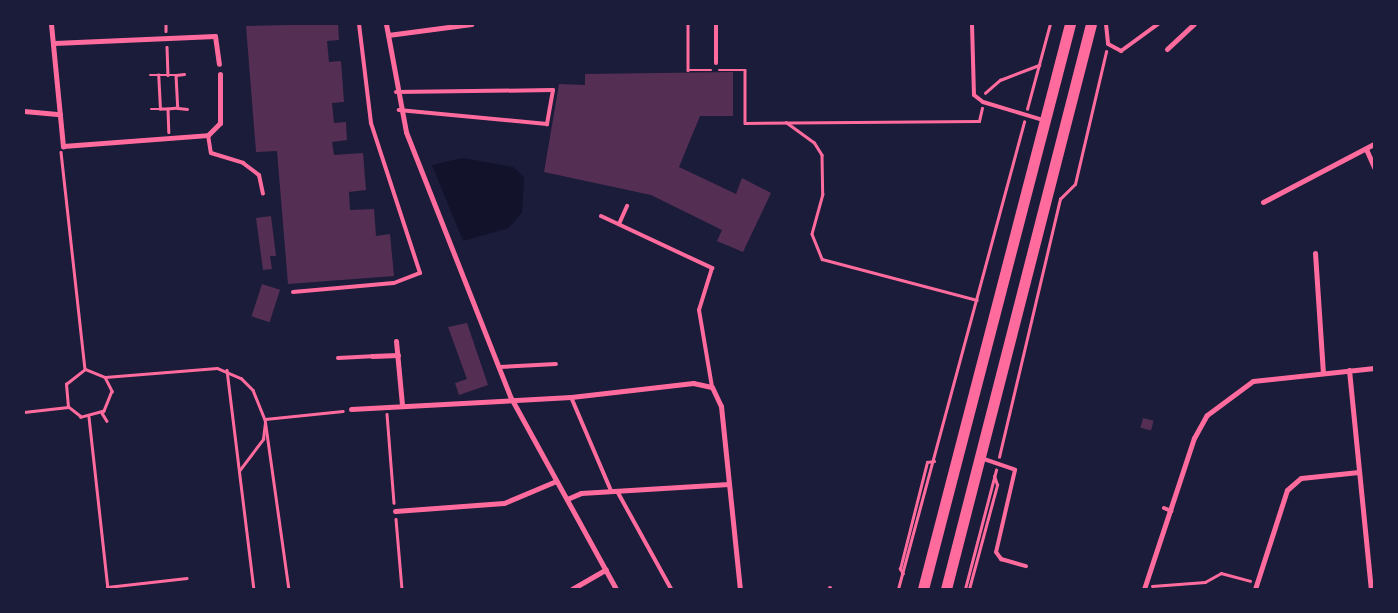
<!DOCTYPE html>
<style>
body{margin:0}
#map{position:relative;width:1398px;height:613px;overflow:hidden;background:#1b1b3a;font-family:"Work Sans",sans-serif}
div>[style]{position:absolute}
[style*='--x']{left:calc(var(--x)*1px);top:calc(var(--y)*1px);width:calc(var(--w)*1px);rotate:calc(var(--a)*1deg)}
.water>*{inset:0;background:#12122b}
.building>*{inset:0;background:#542f53;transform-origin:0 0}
.path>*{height:2.5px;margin:-1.25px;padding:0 1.25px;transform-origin:1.25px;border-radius:1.25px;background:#ff6b9d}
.service>*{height:4px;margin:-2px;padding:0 2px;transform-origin:2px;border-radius:2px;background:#ff6b9d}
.minor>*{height:5px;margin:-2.5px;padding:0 2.5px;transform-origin:2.5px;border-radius:2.5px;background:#ff6b9d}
.trunk>*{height:11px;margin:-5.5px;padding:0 5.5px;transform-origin:5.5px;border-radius:5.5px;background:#ff6b9d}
span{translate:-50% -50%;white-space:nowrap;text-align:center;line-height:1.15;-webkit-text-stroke:5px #1b1b3a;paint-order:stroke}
.frame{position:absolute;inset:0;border:25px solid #1b1b3a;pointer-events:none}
</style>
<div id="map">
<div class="water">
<div style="clip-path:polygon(463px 158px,513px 167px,524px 177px,522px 212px,509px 228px,463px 241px,432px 165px)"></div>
</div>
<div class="building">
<div style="clip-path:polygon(338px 24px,339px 40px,327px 41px,329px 62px,341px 61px,344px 102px,332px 103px,334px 123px,346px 122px,347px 140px,332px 142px,334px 155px,363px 153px,366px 190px,349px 192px,350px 210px,374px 209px,376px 236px,390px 234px,394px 276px,288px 284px,277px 151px,256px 152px,246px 26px)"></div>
<div style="clip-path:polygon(733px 72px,733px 116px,700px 116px,679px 167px,736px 194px,742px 178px,771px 193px,743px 252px,717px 241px,722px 230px,651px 195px,544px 172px,559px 84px,585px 85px,585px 74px)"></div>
<div style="clip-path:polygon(271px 216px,276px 256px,270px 256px,272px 269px,263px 270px,256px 218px)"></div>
<div style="left:262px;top:284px;width:19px;height:34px;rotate:18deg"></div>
<div style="clip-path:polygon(467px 323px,488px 385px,459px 395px,455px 383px,467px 379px,448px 327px)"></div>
<div style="left:1143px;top:418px;width:11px;height:10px;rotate:15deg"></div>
</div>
<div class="path">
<div style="--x:166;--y:24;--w:7;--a:90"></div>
<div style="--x:688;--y:24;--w:46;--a:90"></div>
<div style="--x:688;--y:70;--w:23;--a:0"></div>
<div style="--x:167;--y:47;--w:28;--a:88"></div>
<div style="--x:168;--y:75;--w:8;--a:0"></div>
<div style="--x:176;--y:75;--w:33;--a:87"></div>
<div style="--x:178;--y:108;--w:10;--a:174"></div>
<div style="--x:168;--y:109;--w:23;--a:88"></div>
<div style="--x:719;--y:70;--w:26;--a:0"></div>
<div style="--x:745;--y:70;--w:53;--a:90"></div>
<div style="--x:745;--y:123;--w:234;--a:-0.5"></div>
<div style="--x:979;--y:121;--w:13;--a:-77"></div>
<div style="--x:150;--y:75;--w:8;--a:0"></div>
<div style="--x:176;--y:75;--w:8;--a:-7"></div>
<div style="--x:985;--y:93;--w:20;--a:-41"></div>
<div style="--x:1000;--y:80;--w:42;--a:-21"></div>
<div style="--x:178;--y:108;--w:9;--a:6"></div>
<div style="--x:151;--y:109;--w:9;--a:0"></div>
<div style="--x:168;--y:109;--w:8;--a:180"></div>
<div style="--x:160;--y:109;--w:34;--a:-93"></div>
<div style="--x:158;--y:75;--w:10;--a:0"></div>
<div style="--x:1027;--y:109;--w:88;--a:-74.9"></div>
<div style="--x:786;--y:122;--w:34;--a:36"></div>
<div style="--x:814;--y:142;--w:15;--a:58"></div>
<div style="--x:822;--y:155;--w:39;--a:89"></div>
<div style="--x:823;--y:194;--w:41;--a:105.4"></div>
<div style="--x:812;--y:234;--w:27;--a:68"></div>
<div style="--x:822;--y:259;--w:160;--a:14.8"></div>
<div style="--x:61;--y:152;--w:218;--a:83.7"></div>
<div style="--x:227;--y:370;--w:221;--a:83"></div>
<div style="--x:105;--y:377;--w:16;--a:63"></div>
<div style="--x:112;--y:391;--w:22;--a:112"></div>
<div style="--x:104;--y:411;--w:24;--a:165"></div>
<div style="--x:81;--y:417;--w:16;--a:-142"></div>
<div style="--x:68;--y:407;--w:23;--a:-95"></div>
<div style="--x:66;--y:384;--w:24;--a:-38"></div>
<div style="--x:85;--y:369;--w:22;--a:22"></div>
<div style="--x:105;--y:377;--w:112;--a:-4.6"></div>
<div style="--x:217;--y:368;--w:26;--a:23"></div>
<div style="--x:241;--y:378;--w:17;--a:45"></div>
<div style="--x:253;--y:390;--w:31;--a:68"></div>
<div style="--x:265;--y:419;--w:78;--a:-5.9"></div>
<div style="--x:24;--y:412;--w:44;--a:-6.5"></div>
<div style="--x:102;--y:413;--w:9;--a:58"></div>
<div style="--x:387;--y:414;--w:89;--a:85.5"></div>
<div style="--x:89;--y:417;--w:173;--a:83.7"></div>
<div style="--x:265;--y:419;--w:172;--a:82"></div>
<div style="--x:999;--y:457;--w:265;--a:-76.7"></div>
<div style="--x:1060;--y:199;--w:21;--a:-45"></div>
<div style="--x:1075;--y:184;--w:136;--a:-76.8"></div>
<div style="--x:239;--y:471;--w:40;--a:-53"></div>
<div style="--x:263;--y:439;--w:16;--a:-83"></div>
<div style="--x:396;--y:519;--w:70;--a:85.1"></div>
<div style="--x:903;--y:574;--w:6;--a:-121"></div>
<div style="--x:900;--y:569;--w:110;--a:-75.8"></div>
<div style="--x:927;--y:462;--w:7;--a:-8"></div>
<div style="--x:1152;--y:586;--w:53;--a:-4.3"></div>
<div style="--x:1205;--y:582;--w:18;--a:-29"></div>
<div style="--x:1221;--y:573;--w:30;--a:15"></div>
<div style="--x:107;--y:587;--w:80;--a:-6.5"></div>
<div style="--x:898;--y:589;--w:484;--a:-74.9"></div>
<div style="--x:965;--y:589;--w:123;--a:-75.4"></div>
<div style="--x:969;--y:589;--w:108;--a:-74.9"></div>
<div style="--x:997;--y:485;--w:9;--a:-108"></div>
</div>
<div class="service">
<div style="--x:972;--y:24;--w:71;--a:88.4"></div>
<div style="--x:974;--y:95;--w:11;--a:38"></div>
<div style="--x:983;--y:102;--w:63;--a:16.7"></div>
<div style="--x:1106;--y:24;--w:20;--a:84"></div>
<div style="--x:1108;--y:44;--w:15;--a:28"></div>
<div style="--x:1121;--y:51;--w:46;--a:-36.1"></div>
<div style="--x:716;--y:63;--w:39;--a:-90"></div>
<div style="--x:396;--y:92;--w:157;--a:-0.7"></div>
<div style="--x:553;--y:90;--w:35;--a:100"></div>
<div style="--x:547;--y:124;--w:149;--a:-174.6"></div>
<div style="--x:208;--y:135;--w:18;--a:81"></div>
<div style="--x:211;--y:153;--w:34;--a:17"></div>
<div style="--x:243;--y:163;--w:20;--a:37"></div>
<div style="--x:259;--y:175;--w:19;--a:78"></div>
<div style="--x:601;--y:216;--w:123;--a:25.1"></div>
<div style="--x:712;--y:268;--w:44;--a:107.2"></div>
<div style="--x:699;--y:310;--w:78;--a:80.4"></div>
<div style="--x:619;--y:224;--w:20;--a:-66"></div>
<div style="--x:293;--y:292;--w:101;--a:-5.1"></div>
<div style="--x:394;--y:283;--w:28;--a:-21"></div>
<div style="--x:420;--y:273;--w:158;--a:-108.1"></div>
<div style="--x:371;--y:123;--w:100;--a:-96.9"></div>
<div style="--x:338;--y:358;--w:34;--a:-3"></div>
<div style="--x:499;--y:367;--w:57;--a:-3"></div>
<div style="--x:571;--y:397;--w:102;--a:66.9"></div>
<div style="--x:981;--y:458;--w:36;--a:19"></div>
<div style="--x:1015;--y:470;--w:84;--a:103"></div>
<div style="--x:996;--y:552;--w:9;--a:54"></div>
<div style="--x:1001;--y:559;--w:26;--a:16"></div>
<div style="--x:617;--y:491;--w:112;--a:61.1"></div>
<div style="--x:1164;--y:508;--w:8;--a:23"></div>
<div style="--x:830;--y:588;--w:1;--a:90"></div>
</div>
<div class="minor">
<div style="--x:51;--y:24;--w:123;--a:84.4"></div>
<div style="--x:63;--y:146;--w:145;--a:-4.3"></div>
<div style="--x:208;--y:135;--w:17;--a:-45"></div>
<div style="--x:220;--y:123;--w:49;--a:-90"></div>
<div style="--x:386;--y:24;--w:110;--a:79.5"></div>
<div style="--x:406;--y:132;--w:286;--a:68.5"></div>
<div style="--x:511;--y:398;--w:218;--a:61.2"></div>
<div style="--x:388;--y:35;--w:84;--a:-7.5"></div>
<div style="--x:54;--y:43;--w:161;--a:-2.5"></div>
<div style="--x:215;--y:36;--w:28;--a:82"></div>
<div style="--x:1167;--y:49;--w:37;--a:-43"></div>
<div style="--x:24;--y:111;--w:36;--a:5"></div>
<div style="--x:1366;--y:149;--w:20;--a:66"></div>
<div style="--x:1263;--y:202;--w:125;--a:-27.6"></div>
<div style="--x:1315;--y:253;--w:119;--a:86.2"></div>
<div style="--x:396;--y:341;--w:64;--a:84.6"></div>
<div style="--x:372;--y:356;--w:26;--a:-2"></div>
<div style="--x:1349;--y:370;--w:220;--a:84.3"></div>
<div style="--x:351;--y:409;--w:220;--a:-3.1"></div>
<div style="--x:571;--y:397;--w:123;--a:-6.5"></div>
<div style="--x:693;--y:383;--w:19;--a:12"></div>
<div style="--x:712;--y:387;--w:21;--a:65"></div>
<div style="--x:721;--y:406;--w:184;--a:84.1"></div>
<div style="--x:567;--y:499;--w:15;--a:-23"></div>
<div style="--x:581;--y:493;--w:148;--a:-3.5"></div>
<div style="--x:395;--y:511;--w:109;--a:-4.2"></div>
<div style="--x:504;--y:503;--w:56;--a:-22.9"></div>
<div style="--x:572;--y:589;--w:39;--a:-30"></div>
<div style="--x:1144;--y:589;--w:159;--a:-71.7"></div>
<div style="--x:1194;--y:438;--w:26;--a:-61"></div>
<div style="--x:1207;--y:415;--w:57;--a:-36.5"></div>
<div style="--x:1253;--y:381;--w:122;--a:-6.1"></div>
<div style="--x:1255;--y:589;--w:104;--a:-72.1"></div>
<div style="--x:1287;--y:490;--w:18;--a:-41"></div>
<div style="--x:1301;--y:478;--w:58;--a:-5.9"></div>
</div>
<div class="trunk">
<div style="--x:923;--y:589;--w:584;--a:-75.42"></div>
<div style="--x:946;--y:589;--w:583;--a:-75.61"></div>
</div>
<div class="frame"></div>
</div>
